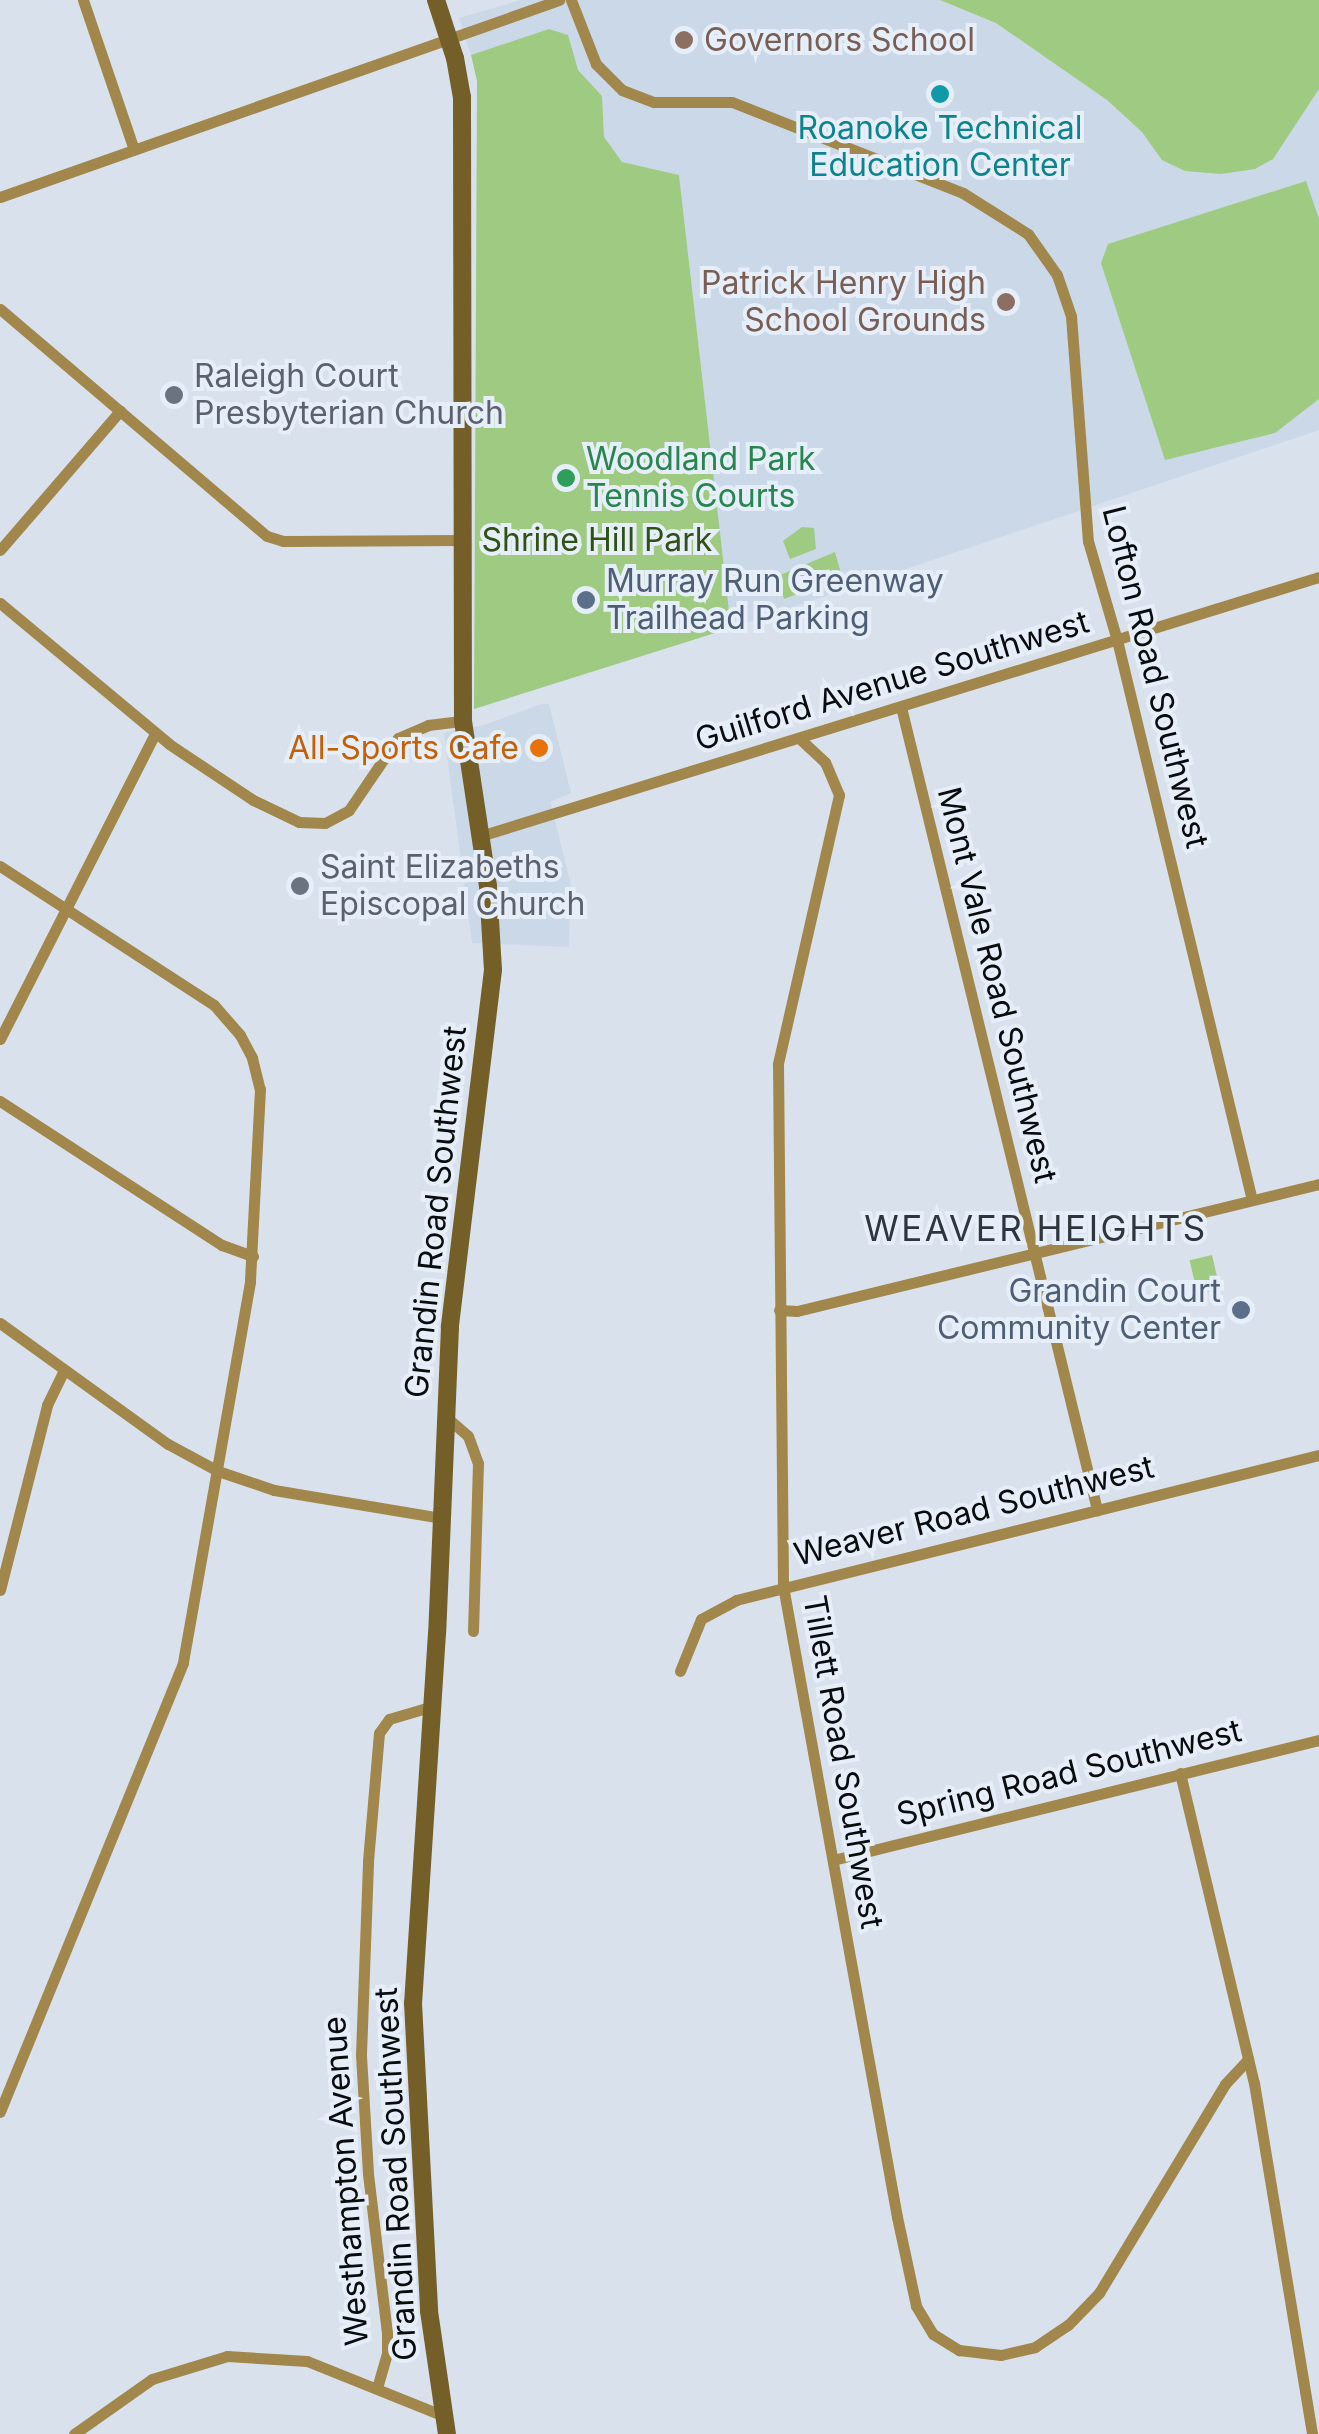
<!DOCTYPE html>
<style>
body{margin:0}
#map{position:relative;width:1319px;height:2434px;overflow:hidden;background:#d9e2ec;font-family:Inter,sans-serif}
div>[style]{position:absolute}
[style*='--x']{left:calc(var(--x)*1px);top:calc(var(--y)*1px);width:calc(var(--w)*1px);rotate:calc(var(--a)*1deg)}
.built>*{inset:0;background:#cad8e8}
.green>*{inset:0;background:#9ecb81;transform-origin:0 0}
.street>*{height:11px;margin:-5.5px;padding:0 5.5px;transform-origin:5.5px;border-radius:5.5px;background:#a1874b}
.secondary>*{height:18px;margin:-9px;padding:0 9px;transform-origin:9px;border-radius:9px;background:#755f29}
.dots>*{width:28px;height:28px;translate:-50% -50%;box-sizing:border-box;border:5px solid #e6eff9;border-radius:50%}
span{translate:-50% -50%;white-space:nowrap;text-align:center;line-height:1.15;-webkit-text-stroke:8px #e6eff9;paint-order:stroke}
.education-label{font-size:32px;color:#785e54}
.left{translate:0 -50%;text-align:left}
.right{translate:-100% -50%;text-align:right}
.culture-label{font-size:32px;color:#0d838f}
.worship-label{font-size:32px;color:#5b616d}
.leisure-label{font-size:32px;color:#27864d}
.park-label{font-size:32px;color:#305115}
.service-label{font-size:32px;color:#4e5e75}
.street-label{font-size:32px;color:#090c0f}
.food-label{font-size:32px;color:#c56008}
.neighbourhood-label{font-size:35px;color:#2f353d;letter-spacing:2.5px}
</style>
<div id="map">
<div class="built">
<div style="clip-path:polygon(521px 0,1319px 0,1319px 430px,731px 628px,679px 175px,622px 163px,604px 137px,602px 96px,578px 70px,516px 41px,471px 55px,459px 18px)"></div>
<div style="clip-path:polygon(541px 704px,549px 704px,571px 793px,550px 802px,570px 880px,569px 947px,472px 943px,444px 733px,484px 725px)"></div>
</div>
<div class="green">
<div style="clip-path:polygon(940px 0,1319px 0,1319px 89px,1273px 159px,1255px 169px,1221px 174px,1185px 171px,1162px 160px,1142px 132px,1107px 100px,996px 23px)"></div>
<div style="clip-path:polygon(549px 29px,568px 35px,578px 70px,602px 96px,604px 137px,622px 162px,679px 175px,731px 628px,474px 709px,477px 81px,471px 55px)"></div>
<div style="clip-path:polygon(1306px 181px,1319px 219px,1319px 399px,1275px 433px,1165px 460px,1101px 263px,1108px 244px)"></div>
<div style="clip-path:polygon(802px 527px,814px 528px,816px 549px,790px 559px,783px 541px)"></div>
<div style="clip-path:polygon(835px 552px,842px 577px,784px 599px,778px 576px)"></div>
<div style="left:1212px;top:1255px;width:35px;height:23px;rotate:77deg"></div>
</div>
<div class="street">
<div style="--x:83;--y:0;--w:158;--a:71.2"></div>
<div style="--x:571;--y:0;--w:69;--a:68.7"></div>
<div style="--x:596;--y:64;--w:37;--a:45"></div>
<div style="--x:622;--y:90;--w:34;--a:21"></div>
<div style="--x:654;--y:102;--w:78;--a:0"></div>
<div style="--x:732;--y:102;--w:248;--a:21.5"></div>
<div style="--x:963;--y:193;--w:77;--a:32.2"></div>
<div style="--x:1028;--y:234;--w:50;--a:54.7"></div>
<div style="--x:1057;--y:275;--w:43;--a:71.1"></div>
<div style="--x:1071;--y:316;--w:226;--a:85.7"></div>
<div style="--x:1088;--y:541;--w:103;--a:73.7"></div>
<div style="--x:1117;--y:640;--w:576;--a:76.45"></div>
<div style="--x:0;--y:197;--w:593;--a:-19.41"></div>
<div style="--x:0;--y:309;--w:350;--a:40.4"></div>
<div style="--x:267;--y:536;--w:17;--a:17"></div>
<div style="--x:283;--y:541;--w:181;--a:-0.3"></div>
<div style="--x:0;--y:550;--w:184;--a:-49.2"></div>
<div style="--x:0;--y:603;--w:220;--a:39.8"></div>
<div style="--x:169;--y:744;--w:101;--a:33.7"></div>
<div style="--x:253;--y:800;--w:51;--a:25.6"></div>
<div style="--x:299;--y:822;--w:26;--a:2"></div>
<div style="--x:325;--y:823;--w:27;--a:-28"></div>
<div style="--x:349;--y:810;--w:87;--a:-55.8"></div>
<div style="--x:398;--y:738;--w:33;--a:-23"></div>
<div style="--x:428;--y:725;--w:35;--a:-7"></div>
<div style="--x:901;--y:707;--w:827;--a:76.28"></div>
<div style="--x:799;--y:738;--w:35;--a:43"></div>
<div style="--x:825;--y:762;--w:36;--a:67"></div>
<div style="--x:839;--y:795;--w:276;--a:102.8"></div>
<div style="--x:778;--y:1064;--w:522;--a:89.45"></div>
<div style="--x:783;--y:1586;--w:641;--a:79.76"></div>
<div style="--x:897;--y:2217;--w:91;--a:77.9"></div>
<div style="--x:916;--y:2306;--w:33;--a:59"></div>
<div style="--x:933;--y:2334;--w:31;--a:32"></div>
<div style="--x:959;--y:2350;--w:42;--a:6.8"></div>
<div style="--x:1001;--y:2355;--w:35;--a:-13"></div>
<div style="--x:1035;--y:2347;--w:40;--a:-34"></div>
<div style="--x:1068;--y:2325;--w:45;--a:-45.9"></div>
<div style="--x:1099;--y:2293;--w:244;--a:-58.9"></div>
<div style="--x:1225;--y:2084;--w:34;--a:-47"></div>
<div style="--x:480;--y:836;--w:878;--a:-17.16"></div>
<div style="--x:0;--y:866;--w:255;--a:33"></div>
<div style="--x:214;--y:1005;--w:40;--a:49"></div>
<div style="--x:240;--y:1035;--w:26;--a:62"></div>
<div style="--x:252;--y:1058;--w:32;--a:76"></div>
<div style="--x:260;--y:1089;--w:193;--a:93"></div>
<div style="--x:250;--y:1282;--w:387;--a:100"></div>
<div style="--x:183;--y:1663;--w:485;--a:112.2"></div>
<div style="--x:0;--y:1039;--w:343;--a:-63.1"></div>
<div style="--x:0;--y:1101;--w:265;--a:33"></div>
<div style="--x:222;--y:1245;--w:33;--a:20"></div>
<div style="--x:779;--y:1310;--w:18;--a:3"></div>
<div style="--x:797;--y:1311;--w:537;--a:-13.67"></div>
<div style="--x:0;--y:1323;--w:207;--a:35.8"></div>
<div style="--x:168;--y:1444;--w:57;--a:28.4"></div>
<div style="--x:218;--y:1471;--w:59;--a:18.7"></div>
<div style="--x:274;--y:1490;--w:169;--a:9.5"></div>
<div style="--x:445;--y:1416;--w:30;--a:41"></div>
<div style="--x:468;--y:1436;--w:29;--a:70"></div>
<div style="--x:478;--y:1463;--w:168;--a:91.7"></div>
<div style="--x:0;--y:1590;--w:191;--a:-75.7"></div>
<div style="--x:47;--y:1405;--w:39;--a:-64"></div>
<div style="--x:680;--y:1671;--w:56;--a:-68"></div>
<div style="--x:701;--y:1619;--w:40;--a:-28"></div>
<div style="--x:736;--y:1600;--w:601;--a:-13.97"></div>
<div style="--x:1180;--y:1773;--w:319;--a:76.6"></div>
<div style="--x:1254;--y:2083;--w:356;--a:80.6"></div>
<div style="--x:833;--y:1860;--w:501;--a:-13.87"></div>
<div style="--x:377;--y:2388;--w:37;--a:-74"></div>
<div style="--x:387;--y:2352;--w:19;--a:-90"></div>
<div style="--x:387;--y:2333;--w:161;--a:-96.8"></div>
<div style="--x:368;--y:2173;--w:119;--a:-93.4"></div>
<div style="--x:361;--y:2054;--w:193;--a:-87.9"></div>
<div style="--x:368;--y:1861;--w:128;--a:-85.1"></div>
<div style="--x:379;--y:1733;--w:17;--a:-54"></div>
<div style="--x:389;--y:1719;--w:46;--a:-16.5"></div>
<div style="--x:74;--y:2434;--w:95;--a:-35.2"></div>
<div style="--x:152;--y:2379;--w:78;--a:-17"></div>
<div style="--x:227;--y:2356;--w:80;--a:3.6"></div>
<div style="--x:307;--y:2361;--w:148;--a:21.9"></div>
</div>
<div class="secondary">
<div style="--x:436;--y:0;--w:61;--a:71.9"></div>
<div style="--x:455;--y:58;--w:40;--a:80"></div>
<div style="--x:462;--y:97;--w:624;--a:89.91"></div>
<div style="--x:463;--y:721;--w:167;--a:81.4"></div>
<div style="--x:488;--y:886;--w:84;--a:86.6"></div>
<div style="--x:493;--y:970;--w:360;--a:96.9"></div>
<div style="--x:450;--y:1327;--w:306;--a:92.4"></div>
<div style="--x:437;--y:1633;--w:371;--a:93.7"></div>
<div style="--x:413;--y:2003;--w:308;--a:87"></div>
<div style="--x:429;--y:2311;--w:124;--a:81.7"></div>
</div>
<div class="dots">
<div style="left:684px;top:40px;background:#8d6e63"></div>
<div style="left:940px;top:94px;background:#0f9aa8"></div>
<div style="left:1006px;top:302px;background:#8d6e63"></div>
<div style="left:174px;top:395px;background:#6b7280"></div>
<div style="left:566px;top:478px;background:#2e9e5b"></div>
<div style="left:586px;top:600px;background:#5c6f8a"></div>
<div style="left:539px;top:748px;background:#e8710a"></div>
<div style="left:300px;top:886px;background:#6b7280"></div>
<div style="left:1241px;top:1310px;background:#5c6f8a"></div>
</div>
<div class="education-label">
<span class="left" style="left:704px;top:40px">Governors School</span>
<span class="right" style="left:986px;top:302px">Patrick Henry High<br>School Grounds</span>
</div>
<div class="culture-label">
<span style="left:940px;top:147px">Roanoke Technical<br>Education Center</span>
</div>
<div class="worship-label">
<span class="left" style="left:194px;top:395px">Raleigh Court<br>Presbyterian Church</span>
<span class="left" style="left:320px;top:886px">Saint Elizabeths<br>Episcopal Church</span>
</div>
<div class="leisure-label">
<span class="left" style="left:586px;top:478px">Woodland Park<br>Tennis Courts</span>
</div>
<div class="park-label">
<span style="left:597px;top:540px">Shrine Hill Park</span>
</div>
<div class="service-label">
<span class="left" style="left:606px;top:600px">Murray Run Greenway<br>Trailhead Parking</span>
<span class="right" style="left:1221px;top:1310px">Grandin Court<br>Community Center</span>
</div>
<div class="street-label">
<span style="left:1155px;top:677px;rotate:76deg">Lofton Road Southwest</span>
<span style="left:892px;top:681px;rotate:-17deg">Guilford Avenue Southwest</span>
<span style="left:997px;top:985px;rotate:76deg">Mont Vale Road Southwest</span>
<span style="left:436px;top:1212px;rotate:-84deg">Grandin Road Southwest</span>
<span style="left:974px;top:1511px;rotate:-14deg">Weaver Road Southwest</span>
<span style="left:843px;top:1762px;rotate:80deg">Tillett Road Southwest</span>
<span style="left:1069px;top:1773px;rotate:-14deg">Spring Road Southwest</span>
<span style="left:396px;top:2174px;rotate:-93deg">Grandin Road Southwest</span>
<span style="left:346px;top:2181px;rotate:-94deg">Westhampton Avenue</span>
</div>
<div class="food-label">
<span class="right" style="left:519px;top:748px">All-Sports Cafe</span>
</div>
<div class="neighbourhood-label">
<span style="left:1036px;top:1228px">WEAVER HEIGHTS</span>
</div>
</div>
